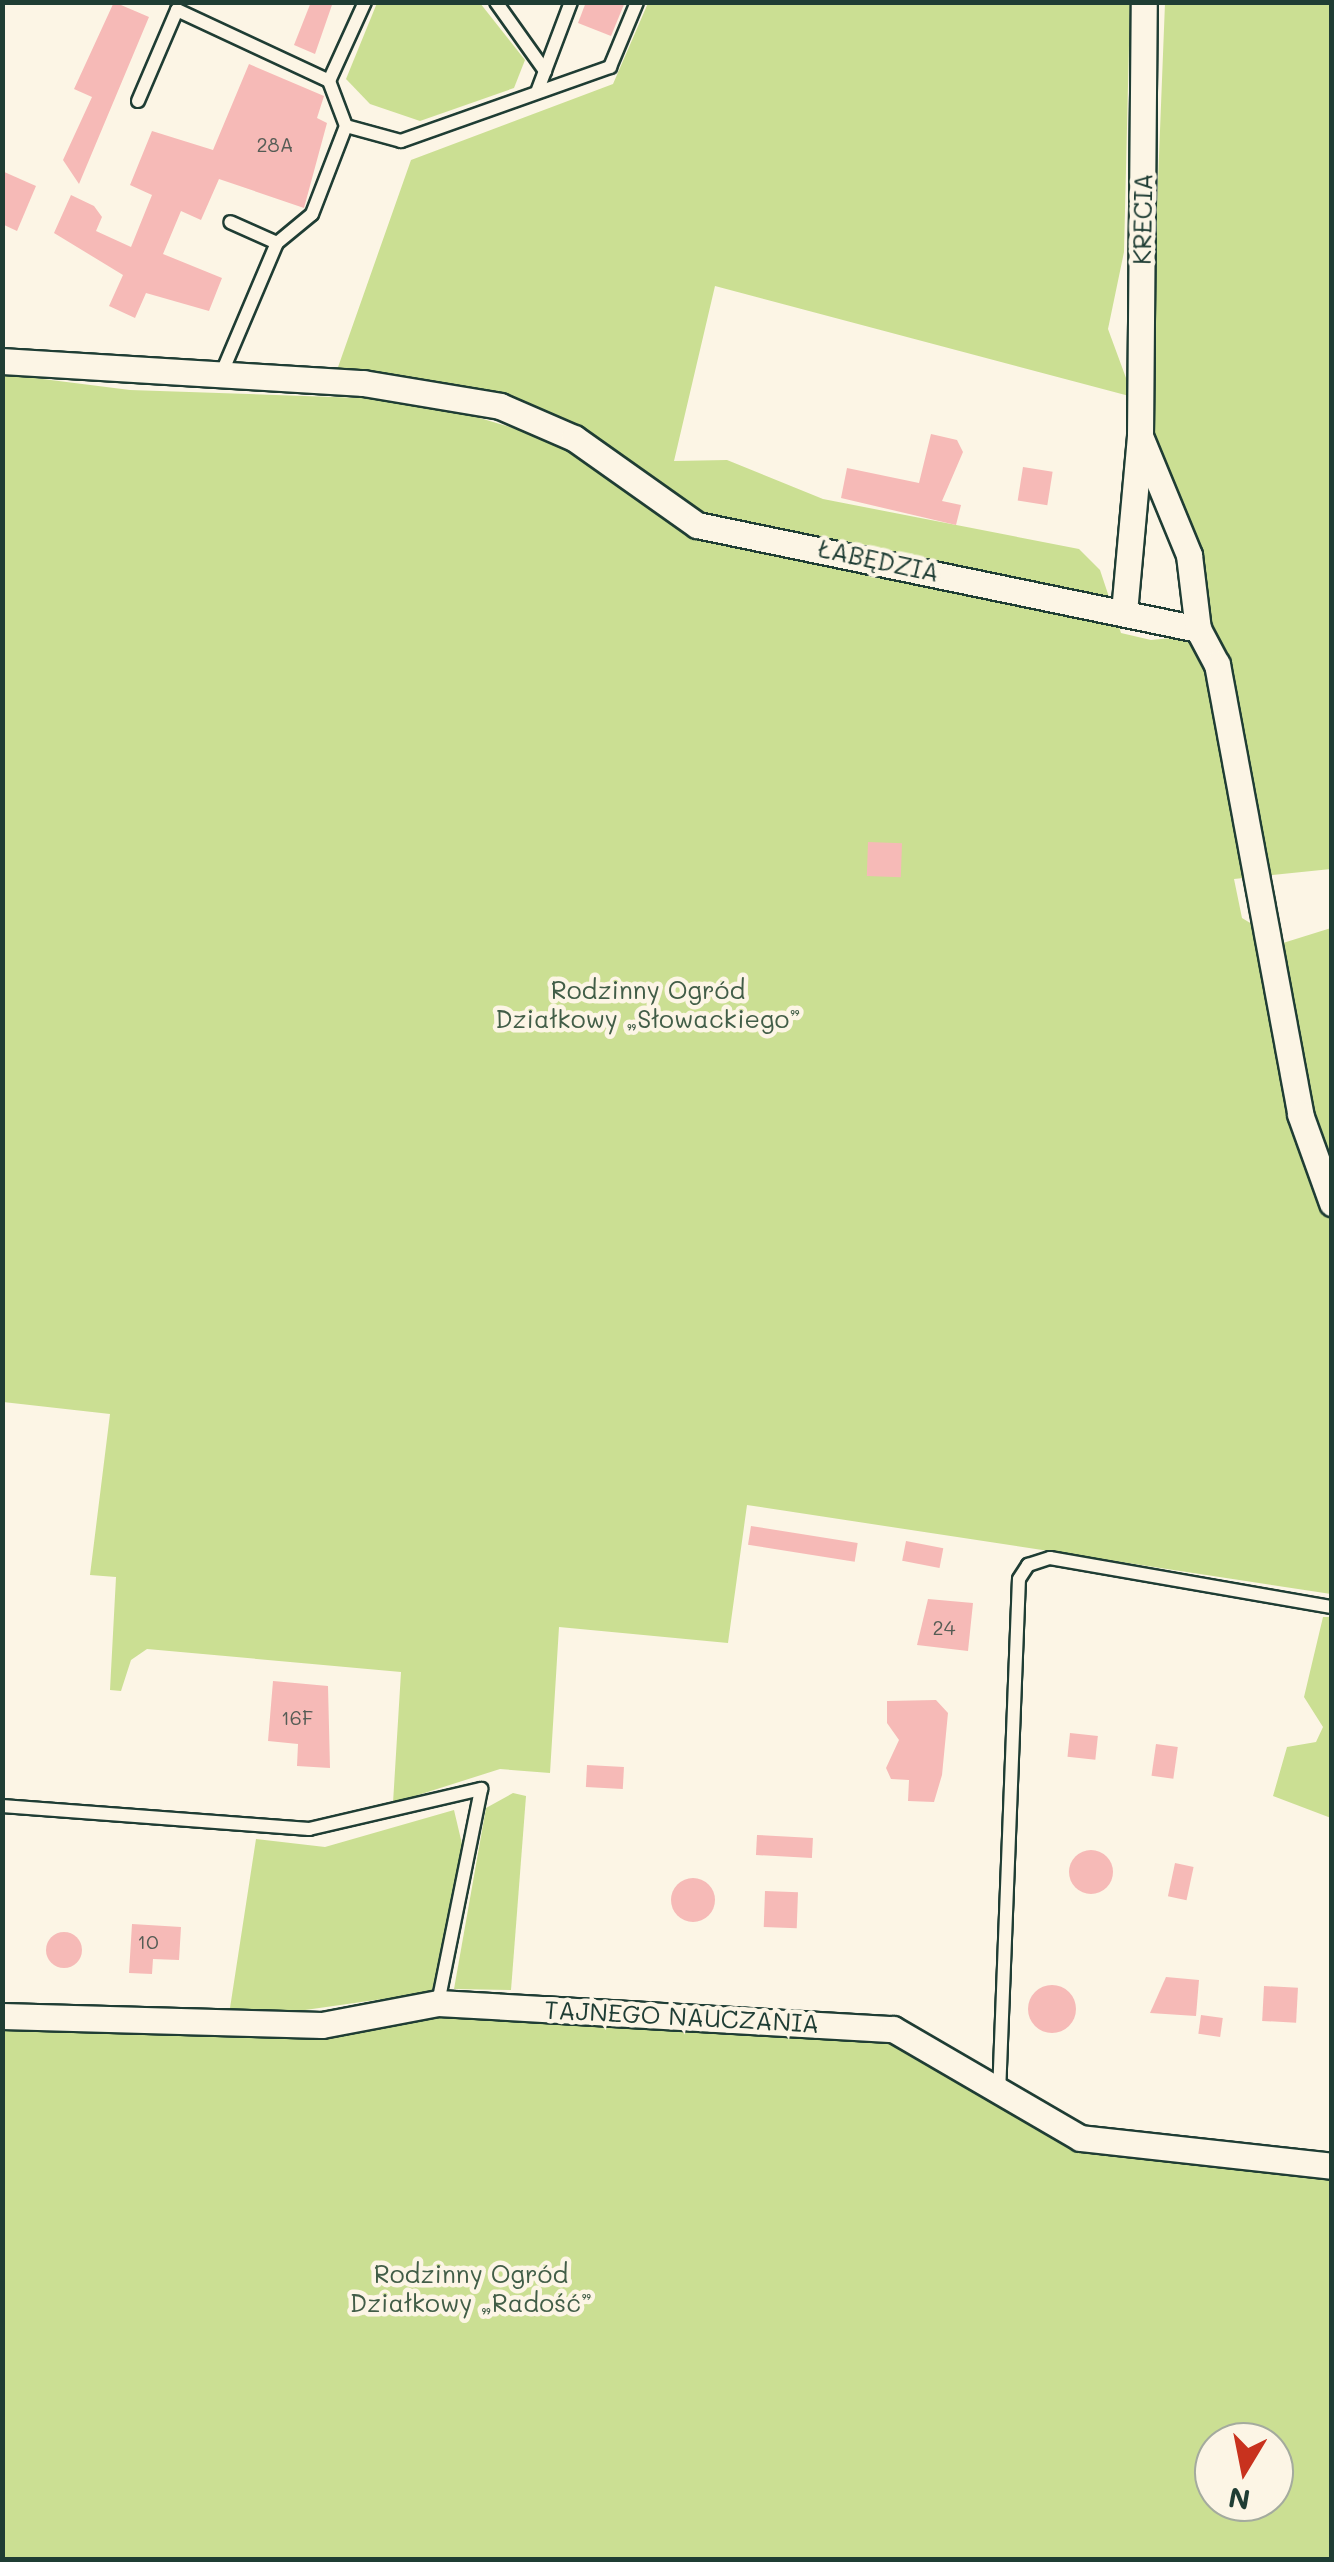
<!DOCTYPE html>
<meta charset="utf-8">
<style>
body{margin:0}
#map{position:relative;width:1334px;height:2562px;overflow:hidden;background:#fcf5e5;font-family:Mali,sans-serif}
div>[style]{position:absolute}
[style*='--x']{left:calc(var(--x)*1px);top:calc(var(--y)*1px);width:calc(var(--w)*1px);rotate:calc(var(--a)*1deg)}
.green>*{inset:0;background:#cbdf93}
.building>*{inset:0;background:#f6bab7;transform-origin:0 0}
.round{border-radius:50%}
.roads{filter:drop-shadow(2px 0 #1f3d34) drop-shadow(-2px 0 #1f3d34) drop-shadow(0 2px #1f3d34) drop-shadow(0 -2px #1f3d34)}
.lane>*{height:12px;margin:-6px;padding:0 6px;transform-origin:6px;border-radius:6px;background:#fcf5e5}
.street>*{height:25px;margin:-12.5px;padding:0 12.5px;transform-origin:12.5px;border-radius:12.5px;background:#fcf5e5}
span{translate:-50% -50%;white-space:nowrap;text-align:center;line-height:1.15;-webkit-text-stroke:9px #fcf5e5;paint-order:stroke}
.number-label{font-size:20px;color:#555c55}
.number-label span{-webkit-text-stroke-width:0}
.street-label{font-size:25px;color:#1f3d34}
.park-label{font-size:25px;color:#415d47}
.frame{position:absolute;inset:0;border:5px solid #1f3d34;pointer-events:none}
.north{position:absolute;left:1194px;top:2422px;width:100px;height:100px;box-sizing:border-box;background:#fcf5e5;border:2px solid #a4ab9e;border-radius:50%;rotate:190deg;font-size:28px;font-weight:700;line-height:40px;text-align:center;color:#1f3d34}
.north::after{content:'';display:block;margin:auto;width:35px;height:45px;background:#c8321e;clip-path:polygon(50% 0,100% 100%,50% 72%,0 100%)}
</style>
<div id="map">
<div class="green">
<div style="clip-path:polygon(377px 3px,480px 3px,525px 60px,514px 88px,420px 121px,370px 104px,346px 79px)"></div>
<div style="clip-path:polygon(648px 3px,1130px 3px,1124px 252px,1108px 329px,1133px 397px,715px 286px,674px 461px,727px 460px,823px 499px,1079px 549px,1100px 570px,1121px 633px,1151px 640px,1182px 637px,1205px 613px,1198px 544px,1148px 437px,1165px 3px,1331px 3px,1331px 869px,1234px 879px,1242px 918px,1283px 943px,1331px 928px,1331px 1594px,747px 1505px,728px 1643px,559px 1627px,550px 1773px,500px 1769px,393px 1803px,401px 1672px,147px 1649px,131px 1660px,121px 1691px,110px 1690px,116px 1577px,90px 1575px,110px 1414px,3px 1402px,3px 374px,130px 390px,419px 400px,560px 442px,575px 425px,477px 388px,337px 370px,411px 160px,613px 84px)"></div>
<div style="clip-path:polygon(1323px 1617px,1332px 1617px,1331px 1818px,1273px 1796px,1287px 1747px,1316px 1742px,1323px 1727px,1304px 1697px)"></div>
<div style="clip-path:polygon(513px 1793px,526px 1796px,511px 1990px,454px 1989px,486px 1808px)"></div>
<div style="clip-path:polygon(454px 1810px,462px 1844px,432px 1992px,228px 2021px,256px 1839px,325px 1847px)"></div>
<div style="clip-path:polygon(evenodd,456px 2015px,889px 2040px,1080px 2151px,1331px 2174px,1331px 2559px,3px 2559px,2px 2030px,323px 2037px,456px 2015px,1214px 2442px,1274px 2442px,1274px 2502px,1214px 2502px,1214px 2442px)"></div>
</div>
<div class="building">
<div style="clip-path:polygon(114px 2px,149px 17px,79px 184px,63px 160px,92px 97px,74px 89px)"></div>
<div style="clip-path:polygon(311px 2px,333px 2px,315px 54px,294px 45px)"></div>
<div style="clip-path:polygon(586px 2px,625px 2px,611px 36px,578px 23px)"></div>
<div style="clip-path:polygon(249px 64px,324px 96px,317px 118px,327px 123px,304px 208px,219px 179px,201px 220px,181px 211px,163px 254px,222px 278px,209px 311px,146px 293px,135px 318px,109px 306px,123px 275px,54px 233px,71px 195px,94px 206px,102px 217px,96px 231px,131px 247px,152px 195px,130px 185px,152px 131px,213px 150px)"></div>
<div style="clip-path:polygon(2px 171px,36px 186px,17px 231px,2px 224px)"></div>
<div style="clip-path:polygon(931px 434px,957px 440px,963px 452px,942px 501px,961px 505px,956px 525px,841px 498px,847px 468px,919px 483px)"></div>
<div style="left:1023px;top:467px;width:30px;height:34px;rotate:9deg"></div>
<div style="left:868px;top:842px;width:34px;height:34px;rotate:2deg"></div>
<div style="left:751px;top:1526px;width:108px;height:19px;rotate:9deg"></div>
<div style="left:906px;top:1541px;width:38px;height:20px;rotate:11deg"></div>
<div style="clip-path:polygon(928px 1599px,973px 1603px,968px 1651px,917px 1645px)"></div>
<div style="clip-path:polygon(273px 1681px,328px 1686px,330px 1768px,297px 1766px,298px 1744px,268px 1741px)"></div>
<div style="clip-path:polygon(936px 1700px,948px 1713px,942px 1775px,934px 1802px,908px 1801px,909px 1780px,891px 1779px,886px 1768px,899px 1740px,887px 1723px,887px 1701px)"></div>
<div style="left:1070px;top:1733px;width:28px;height:24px;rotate:6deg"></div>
<div style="left:1156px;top:1744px;width:22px;height:32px;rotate:8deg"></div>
<div style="left:587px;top:1765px;width:37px;height:22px;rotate:3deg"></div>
<div style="left:757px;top:1835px;width:56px;height:20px;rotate:3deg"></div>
<div class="round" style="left:1069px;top:1850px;width:44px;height:44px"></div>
<div style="left:1175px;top:1863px;width:19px;height:34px;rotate:12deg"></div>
<div class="round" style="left:671px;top:1878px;width:44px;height:44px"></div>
<div style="left:765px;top:1891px;width:33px;height:36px;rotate:2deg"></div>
<div style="clip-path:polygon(132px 1924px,181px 1927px,179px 1960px,153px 1959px,152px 1974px,129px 1973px)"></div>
<div class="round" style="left:46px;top:1932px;width:36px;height:36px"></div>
<div style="clip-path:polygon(1166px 1977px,1199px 1980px,1196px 2016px,1150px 2013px)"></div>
<div class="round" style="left:1028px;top:1985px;width:48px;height:48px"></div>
<div style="left:1264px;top:1986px;width:34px;height:35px;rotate:3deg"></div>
<div style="left:1201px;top:2015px;width:22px;height:19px;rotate:8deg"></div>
</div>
<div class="roads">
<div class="lane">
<div style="--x:496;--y:2;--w:85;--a:54.6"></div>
<div style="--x:537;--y:92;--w:96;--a:-69.3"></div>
<div style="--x:138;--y:101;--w:99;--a:-66.8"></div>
<div style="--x:177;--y:10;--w:168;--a:25"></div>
<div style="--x:346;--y:126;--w:48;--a:-110.7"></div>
<div style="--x:329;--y:81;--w:87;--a:-65.5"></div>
<div style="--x:277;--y:243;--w:45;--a:-39.6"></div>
<div style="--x:312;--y:214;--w:94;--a:-68.9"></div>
<div style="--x:346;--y:126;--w:57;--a:15.3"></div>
<div style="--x:401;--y:141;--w:222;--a:-19.5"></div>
<div style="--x:610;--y:67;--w:70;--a:-67.4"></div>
<div style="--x:220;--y:377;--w:146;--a:-67"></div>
<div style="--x:277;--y:243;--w:51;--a:-155.9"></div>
<div style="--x:2;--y:1806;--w:308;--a:4.3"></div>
<div style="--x:309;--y:1829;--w:177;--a:-13.1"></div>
<div style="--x:438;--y:2003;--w:218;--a:-78.6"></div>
<div style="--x:999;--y:2094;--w:515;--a:-87.78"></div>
<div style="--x:1019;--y:1579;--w:17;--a:-57"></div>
<div style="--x:1028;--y:1565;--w:23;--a:-18"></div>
<div style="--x:1050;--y:1558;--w:286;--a:9.9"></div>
</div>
<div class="street">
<div style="--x:2;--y:361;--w:362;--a:3.5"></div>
<div style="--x:363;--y:383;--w:139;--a:9.5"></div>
<div style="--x:500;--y:406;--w:81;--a:23.4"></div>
<div style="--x:574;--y:438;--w:151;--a:35.3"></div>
<div style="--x:697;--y:525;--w:512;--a:11.73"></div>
<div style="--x:1198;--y:629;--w:40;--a:62"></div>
<div style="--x:1217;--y:664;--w:458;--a:79.5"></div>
<div style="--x:1300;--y:1114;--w:95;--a:70.2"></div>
<div style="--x:1140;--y:436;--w:434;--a:-89.5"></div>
<div style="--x:1124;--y:612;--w:177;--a:-84.8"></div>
<div style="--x:1140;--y:436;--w:129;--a:67.6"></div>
<div style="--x:1189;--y:555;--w:75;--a:83.1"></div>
<div style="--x:2;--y:2016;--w:320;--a:1.6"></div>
<div style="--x:322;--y:2025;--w:118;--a:-10.7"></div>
<div style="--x:438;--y:2003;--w:456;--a:3.3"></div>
<div style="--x:893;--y:2029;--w:216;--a:30.2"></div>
<div style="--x:1080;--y:2138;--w:254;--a:6.3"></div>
</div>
</div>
<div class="number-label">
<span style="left:275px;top:144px">28A</span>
<span style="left:944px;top:1627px">24</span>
<span style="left:297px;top:1717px">16F</span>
<span style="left:148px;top:1941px">10</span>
</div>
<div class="street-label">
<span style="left:1142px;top:219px;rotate:-89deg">KRECIA</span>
<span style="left:879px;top:560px;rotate:12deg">ŁABĘDZIA</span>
<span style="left:682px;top:2016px;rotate:3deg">TAJNEGO NAUCZANIA</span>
</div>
<div class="park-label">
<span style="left:648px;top:1004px">Rodzinny Ogród<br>Działkowy „Słowackiego”</span>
<span style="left:471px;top:2288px">Rodzinny Ogród<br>Działkowy „Radość”</span>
</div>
<div class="frame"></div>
<div class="north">N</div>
</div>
